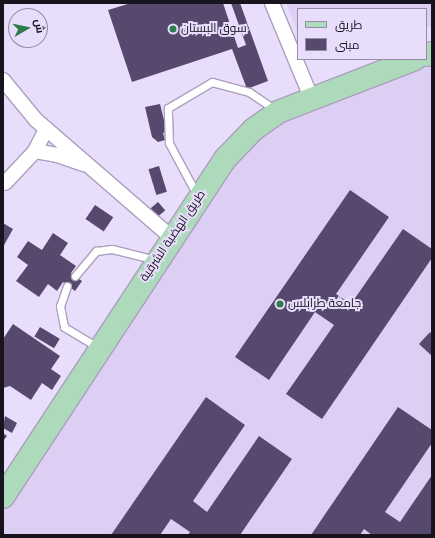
<!DOCTYPE html>
<meta charset="utf-8">
<style>
body{margin:0}
#map{position:relative;width:435px;height:538px;overflow:hidden;background:#e8defc;font-family:Spectral,Cairo,serif}
div>[style]{position:absolute}
[style*='--x']{left:calc(var(--x)*1px);top:calc(var(--y)*1px);width:calc(var(--w)*1px);rotate:calc(var(--a)*1deg)}
.built>*{inset:0;background:#ddcff4}
.building>*{inset:0;background:#57496d;transform-origin:0 0}
.roads{filter:drop-shadow(1px 0 #aba0bd) drop-shadow(-1px 0 #aba0bd) drop-shadow(0 1px #aba0bd) drop-shadow(0 -1px #aba0bd)}
.service>*{height:7px;margin:-3.5px;padding:0 3.5px;transform-origin:3.5px;border-radius:3.5px;background:#fff}
.minor>*{height:14px;margin:-7px;padding:0 7px;transform-origin:7px;border-radius:7px;background:#fff}
.primary>*{height:22px;margin:-11px;padding:0 11px;transform-origin:11px;border-radius:11px;background:#aedabc}
.dots>*{width:11px;height:11px;translate:-50% -50%;box-sizing:border-box;border:2px solid #e8defc;border-radius:50%}
span{translate:-50% -50%;white-space:nowrap;text-align:center;line-height:1.15;-webkit-text-stroke:4px #e8defc;paint-order:stroke}
.poi-label{font-size:12px;color:#18141e}
.left{translate:0 -50%;text-align:left}
.street-label{font-size:12px;color:#18141e}
.frame{position:absolute;inset:0;border:4px solid #18141e;pointer-events:none}
.legend{position:absolute;left:297px;top:8px;width:130px;height:52px;box-sizing:border-box;background:#e8defc;border:1px solid #958da3;margin:0;padding:5px 7px;list-style:none;font-size:12px;color:#18141e}
.legend li{display:flex;align-items:center;gap:8px;height:20px}
.legend b{width:20px;border:1px solid #958da3}
.north{position:absolute;left:8px;top:8px;width:40px;height:40px;box-sizing:border-box;background:#e8defc;border:1px solid #958da3;border-radius:50%;rotate:81deg;font-size:11px;font-weight:700;line-height:16px;text-align:center;color:#18141e}
.north::after{content:'';display:block;margin:auto;width:14px;height:18px;background:#2f7d4d;clip-path:polygon(50% 0,100% 100%,50% 72%,0 100%)}
</style>
<div id="map">
<div class="built">
<div style="clip-path:polygon(286px 3px,432px 3px,432px 26px,426px 28px,426px 9px,298px 9px,298px 33px)"></div>
<div style="clip-path:polygon(432px 53px,432px 535px,3px 535px,3px 497px,254px 129px)"></div>
</div>
<div class="building">
<div style="clip-path:polygon(131px 3px,223px 3px,238px 48px,246px 45px,231px 3px,240px 3px,268px 81px,247px 89px,232px 49px,132px 82px,108px 10px)"></div>
<div style="clip-path:polygon(160px 104px,167px 132px,163px 133px,165px 140px,158px 142px,152px 137px,145px 107px)"></div>
<div style="left:159px;top:166px;width:27px;height:11px;rotate:73deg"></div>
<div style="clip-path:polygon(350px 190px,389px 217px,336px 294px,351px 304px,403px 229px,432px 249px,432px 258px,322px 419px,286px 394px,334px 325px,315px 312px,269px 380px,235px 357px)"></div>
<div style="left:158px;top:202px;width:11px;height:15px;rotate:49deg"></div>
<div style="left:95px;top:205px;width:22px;height:17px;rotate:34deg"></div>
<div style="clip-path:polygon(3px 223px,13px 229px,3px 247px)"></div>
<div style="clip-path:polygon(53px 233px,68px 243px,60px 255px,76px 266px,71px 273px,82px 281px,75px 291px,63px 282px,57px 291px,48px 284px,39px 297px,16px 281px,28px 265px,17px 257px,28px 241px,42px 250px)"></div>
<div style="clip-path:polygon(13px 324px,60px 356px,51px 369px,61px 376px,52px 390px,42px 383px,31px 400px,10px 386px,3px 388px,3px 339px)"></div>
<div style="left:40px;top:327px;width:23px;height:11px;rotate:31deg"></div>
<div style="clip-path:polygon(430px 332px,432px 335px,432px 356px,419px 344px)"></div>
<div style="clip-path:polygon(206px 397px,245px 425px,193px 501px,207px 512px,259px 436px,292px 459px,240px 535px,188px 535px,190px 532px,171px 519px,160px 535px,111px 535px)"></div>
<div style="clip-path:polygon(398px 407px,432px 430px,432px 443px,385px 512px,400px 522px,432px 475px,432px 535px,372px 535px,364px 529px,360px 535px,311px 535px)"></div>
<div style="clip-path:polygon(5px 416px,17px 423px,12px 433px,3px 428px)"></div>
<div style="clip-path:polygon(3px 433px,7px 436px,3px 441px)"></div>
</div>
<div class="roads">
<div class="service">
<div style="--x:197;--y:195;--w:59;--a:-118.3"></div>
<div style="--x:169;--y:143;--w:35;--a:-92"></div>
<div style="--x:168;--y:108;--w:51;--a:-30.6"></div>
<div style="--x:212;--y:82;--w:38;--a:15"></div>
<div style="--x:249;--y:92;--w:32;--a:34"></div>
<div style="--x:75;--y:276;--w:33;--a:-50"></div>
<div style="--x:96;--y:251;--w:16;--a:-7"></div>
<div style="--x:112;--y:249;--w:45;--a:14"></div>
<div style="--x:67;--y:286;--w:21;--a:109"></div>
<div style="--x:60;--y:306;--w:21;--a:79"></div>
<div style="--x:64;--y:327;--w:41;--a:31"></div>
</div>
<div class="minor">
<div style="--x:272;--y:3;--w:102;--a:67.5"></div>
<div style="--x:3;--y:80;--w:52;--a:50.5"></div>
<div style="--x:36;--y:120;--w:180;--a:40.9"></div>
<div style="--x:35;--y:151;--w:22;--a:10"></div>
<div style="--x:57;--y:155;--w:28;--a:19"></div>
<div style="--x:5;--y:183;--w:44;--a:-46.8"></div>
<div style="--x:35;--y:151;--w:25;--a:-63"></div>
</div>
<div class="primary">
<div style="--x:426;--y:55;--w:6;--a:-18"></div>
<div style="--x:3;--y:497;--w:406;--a:-56.7"></div>
<div style="--x:226;--y:158;--w:40;--a:-46"></div>
<div style="--x:254;--y:129;--w:29;--a:-35"></div>
<div style="--x:278;--y:112;--w:147;--a:-21.1"></div>
</div>
</div>
<div class="dots">
<div style="left:173px;top:29px;background:#2f7d4d"></div>
<div style="left:280px;top:304px;background:#2f7d4d"></div>
</div>
<div class="poi-label">
<span class="left" style="left:181px;top:29px">سوق البستان</span>
<span class="left" style="left:288px;top:304px">جامعة طرابلس</span>
</div>
<div class="street-label">
<span style="left:173px;top:236px;rotate:-56deg">طريق الهضبة الشرقية</span>
</div>
<div class="frame"></div>
<ul class="legend">
<li><b style="height:5px;background:#aedabc"></b>طريق</li>
<li><b style="height:11px;background:#57496d"></b>مبنى</li>
</ul>
<div class="north">ش</div>
</div>
